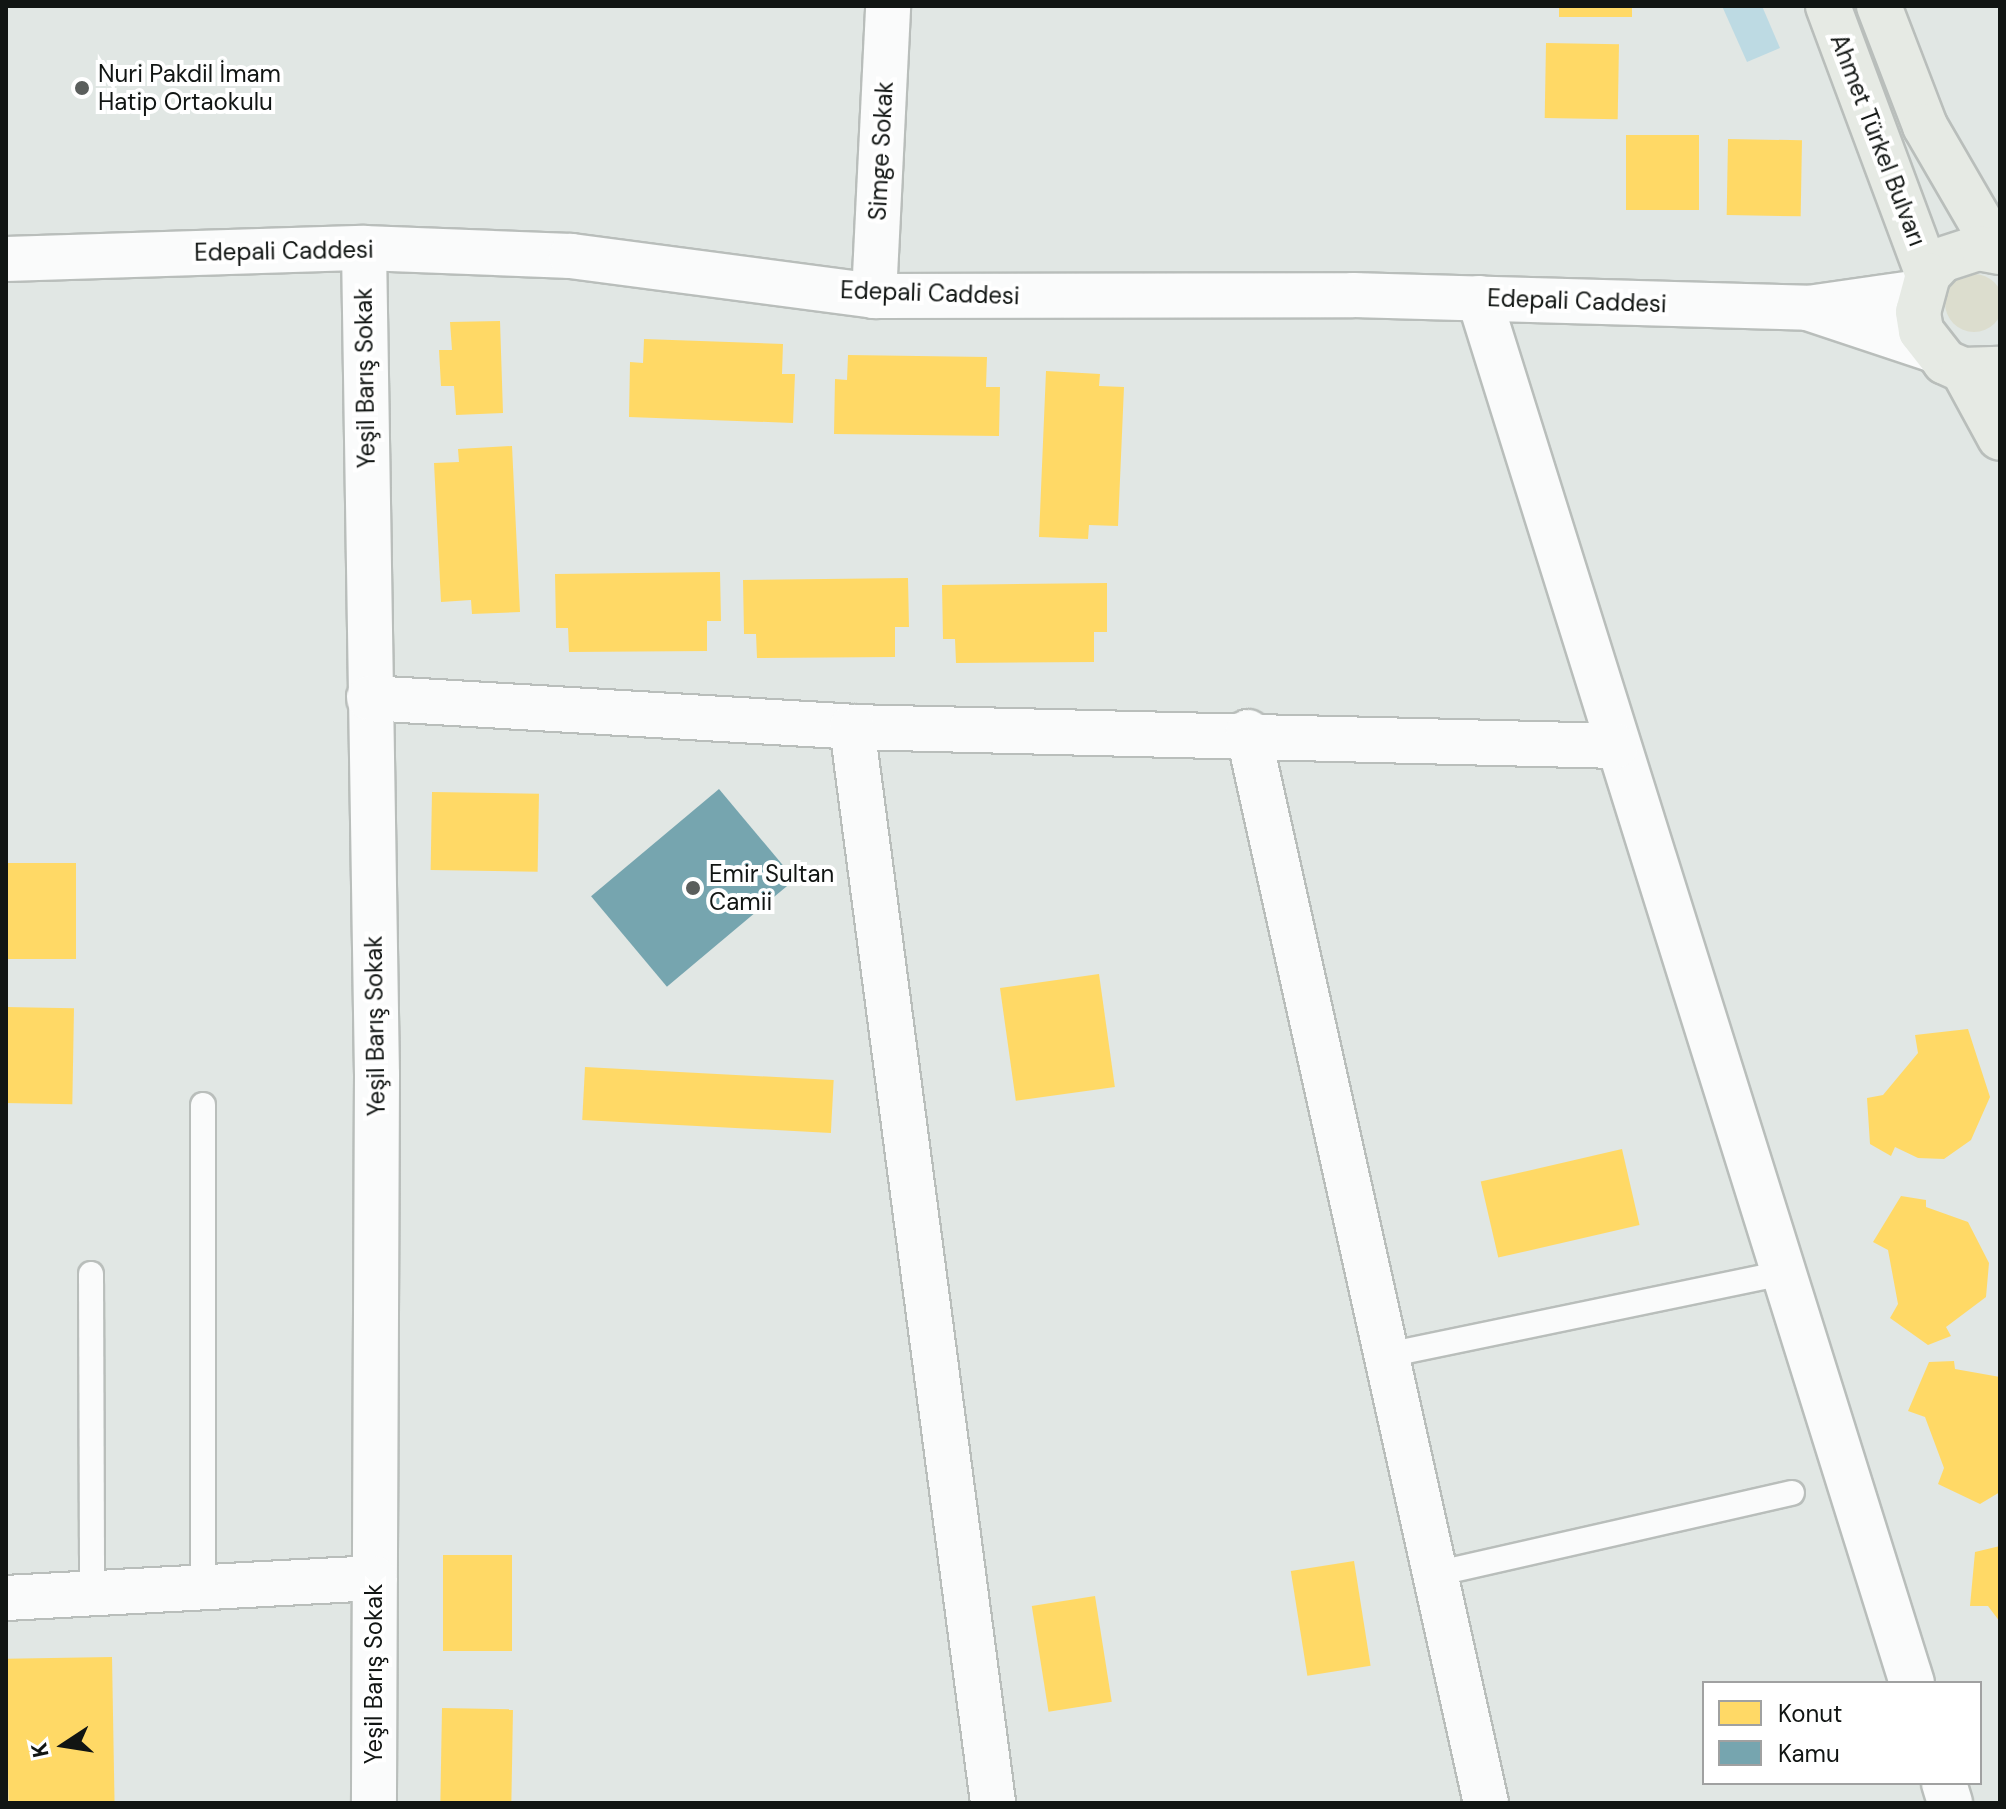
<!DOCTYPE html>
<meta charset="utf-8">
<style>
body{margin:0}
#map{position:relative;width:2006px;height:1809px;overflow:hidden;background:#e1e7e4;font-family:"DM Sans",sans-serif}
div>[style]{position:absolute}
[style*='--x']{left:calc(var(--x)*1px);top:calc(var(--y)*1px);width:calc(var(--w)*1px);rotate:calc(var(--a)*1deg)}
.green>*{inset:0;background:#dcddce}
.round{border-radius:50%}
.water>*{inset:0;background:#bddae3}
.homes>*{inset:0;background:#ffd966;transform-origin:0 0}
.public>*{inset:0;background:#76a5af;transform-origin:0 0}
.roads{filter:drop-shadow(2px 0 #b9bebb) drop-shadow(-2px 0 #b9bebb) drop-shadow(0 2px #b9bebb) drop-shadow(0 -2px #b9bebb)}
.lane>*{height:24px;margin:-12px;padding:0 12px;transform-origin:12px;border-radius:12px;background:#fafbfb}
.street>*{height:44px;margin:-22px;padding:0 22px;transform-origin:22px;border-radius:22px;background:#fafbfb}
.secondary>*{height:44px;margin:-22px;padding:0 22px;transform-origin:22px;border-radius:22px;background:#fafbfb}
.primary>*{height:44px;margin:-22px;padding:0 22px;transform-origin:22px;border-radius:22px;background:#e6eae4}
.dots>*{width:22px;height:22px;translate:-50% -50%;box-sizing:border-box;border:4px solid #fff;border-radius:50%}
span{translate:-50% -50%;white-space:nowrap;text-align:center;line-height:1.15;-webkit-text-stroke:8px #fff;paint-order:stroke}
.poi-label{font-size:24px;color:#111513}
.left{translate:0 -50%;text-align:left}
.street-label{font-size:24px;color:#111513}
.frame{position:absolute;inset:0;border:8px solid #111513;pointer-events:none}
.legend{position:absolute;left:1702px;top:1681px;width:280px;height:104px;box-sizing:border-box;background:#fff;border:2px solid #a0a1a1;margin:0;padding:10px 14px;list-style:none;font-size:24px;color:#111513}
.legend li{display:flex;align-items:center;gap:16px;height:40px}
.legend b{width:40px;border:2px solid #a0a1a1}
.north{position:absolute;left:24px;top:1705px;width:80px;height:80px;-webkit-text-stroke:6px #fff;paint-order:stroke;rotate:258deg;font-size:22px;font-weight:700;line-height:32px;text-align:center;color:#111513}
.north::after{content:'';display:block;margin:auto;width:28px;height:36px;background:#111513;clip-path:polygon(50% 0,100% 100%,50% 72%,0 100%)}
</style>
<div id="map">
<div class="green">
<div class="round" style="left:1945px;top:274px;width:58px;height:58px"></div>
</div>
<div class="water">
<div style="clip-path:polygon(1722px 6px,1762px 6px,1780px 48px,1747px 62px)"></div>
</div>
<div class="homes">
<div style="left:1559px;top:6px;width:73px;height:11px"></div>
<div style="left:1546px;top:43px;width:73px;height:75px;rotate:1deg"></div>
<div style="left:1626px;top:135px;width:73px;height:75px"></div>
<div style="left:1728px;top:139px;width:74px;height:76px;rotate:1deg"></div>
<div style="clip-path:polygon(500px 321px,503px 413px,456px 415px,454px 386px,441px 386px,439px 350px,452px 350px,450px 322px)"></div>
<div style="clip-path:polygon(644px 339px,783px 344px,782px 374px,795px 374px,793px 423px,629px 417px,630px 362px,643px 363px)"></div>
<div style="clip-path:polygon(848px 355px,987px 357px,986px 387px,1000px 387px,999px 436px,834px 434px,835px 379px,847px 380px)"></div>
<div style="clip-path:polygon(1046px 371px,1100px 374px,1099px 386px,1124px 387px,1118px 526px,1089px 525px,1088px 539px,1039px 537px)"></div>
<div style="clip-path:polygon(512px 446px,520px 612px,472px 614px,471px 600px,441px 602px,434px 463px,459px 462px,458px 449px)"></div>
<div style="clip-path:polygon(720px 572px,721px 621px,707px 621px,707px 651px,569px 652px,568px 628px,556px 628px,555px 574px)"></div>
<div style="clip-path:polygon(908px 578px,909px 627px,895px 627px,895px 657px,757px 658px,756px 634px,744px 634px,743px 580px)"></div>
<div style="clip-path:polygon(1107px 583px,1107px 632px,1094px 632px,1094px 662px,956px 663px,955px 639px,943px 639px,942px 585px)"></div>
<div style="left:432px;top:792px;width:107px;height:78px;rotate:1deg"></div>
<div style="left:6px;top:863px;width:70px;height:96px"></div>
<div style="left:1099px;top:974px;width:114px;height:100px;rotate:82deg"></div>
<div style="left:6px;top:1007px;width:68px;height:96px;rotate:1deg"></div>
<div style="clip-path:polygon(1968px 1029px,1990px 1097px,1971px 1140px,1944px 1159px,1918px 1158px,1895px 1147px,1891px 1156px,1870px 1144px,1867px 1098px,1883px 1095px,1918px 1053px,1915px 1035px)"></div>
<div style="left:585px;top:1067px;width:249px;height:53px;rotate:3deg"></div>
<div style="left:1622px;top:1149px;width:78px;height:145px;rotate:77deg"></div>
<div style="clip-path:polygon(1901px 1196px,1926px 1200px,1926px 1207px,1968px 1222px,1989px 1263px,1986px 1297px,1946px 1327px,1951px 1336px,1928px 1345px,1890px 1318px,1898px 1304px,1888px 1250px,1873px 1242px)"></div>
<div style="clip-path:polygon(1954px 1361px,1955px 1369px,2000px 1377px,2000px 1492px,1980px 1504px,1938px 1484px,1944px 1468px,1925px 1417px,1908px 1411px,1929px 1362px)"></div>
<div style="clip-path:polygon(2000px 1546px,2000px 1622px,1988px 1606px,1970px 1606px,1975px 1552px)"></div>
<div style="left:443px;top:1555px;width:69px;height:96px"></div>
<div style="left:1354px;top:1561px;width:106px;height:64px;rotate:81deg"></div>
<div style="left:1095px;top:1596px;width:107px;height:64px;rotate:81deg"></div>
<div style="left:112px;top:1657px;width:146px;height:106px;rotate:89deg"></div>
<div style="left:442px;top:1708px;width:71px;height:95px;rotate:1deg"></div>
</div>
<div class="public">
<div style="left:719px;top:789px;width:118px;height:167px;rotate:50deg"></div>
</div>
<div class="roads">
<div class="lane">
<div style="--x:91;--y:1274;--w:320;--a:89.8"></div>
<div style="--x:1406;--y:1351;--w:384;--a:-11.7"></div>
<div style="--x:1435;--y:1574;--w:366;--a:-12.8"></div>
<div style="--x:203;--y:1588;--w:483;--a:-90"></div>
</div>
<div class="street">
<div style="--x:364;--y:248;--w:827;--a:89.1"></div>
<div style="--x:377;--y:1075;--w:728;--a:90.24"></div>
<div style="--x:874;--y:296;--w:290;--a:-87.2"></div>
<div style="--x:1479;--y:298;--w:1451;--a:72.64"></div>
<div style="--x:369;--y:698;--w:484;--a:3.4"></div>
<div style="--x:852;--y:727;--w:764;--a:1.42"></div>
<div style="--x:852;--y:727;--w:1085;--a:82.53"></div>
<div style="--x:1248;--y:732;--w:1097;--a:77.47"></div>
<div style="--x:6;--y:1598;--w:369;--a:-3.1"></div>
<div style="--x:1944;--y:1783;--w:21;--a:73"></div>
</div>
<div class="secondary">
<div style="--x:6;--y:259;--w:358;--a:-1.8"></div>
<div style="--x:364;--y:248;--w:207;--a:2.2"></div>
<div style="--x:571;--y:256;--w:306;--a:7.5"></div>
<div style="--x:874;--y:296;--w:479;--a:-0.1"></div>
<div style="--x:1353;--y:295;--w:455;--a:1.6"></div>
<div style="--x:1920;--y:292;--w:113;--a:171.9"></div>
<div style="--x:1808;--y:308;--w:130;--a:18.4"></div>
</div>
<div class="primary">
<div style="--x:1828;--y:6;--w:287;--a:69.6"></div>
<div style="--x:1879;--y:6;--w:129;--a:69"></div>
<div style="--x:1925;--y:126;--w:143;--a:59.9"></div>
<div style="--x:2000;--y:252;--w:22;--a:-170"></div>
<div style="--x:1978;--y:248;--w:38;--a:162"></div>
<div style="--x:1942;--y:260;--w:21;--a:133"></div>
<div style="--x:1928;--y:275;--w:38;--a:105"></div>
<div style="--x:1918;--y:312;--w:19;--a:81"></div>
<div style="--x:1921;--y:331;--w:39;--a:52"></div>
<div style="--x:1945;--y:362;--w:20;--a:24"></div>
<div style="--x:1963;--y:370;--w:37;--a:-2"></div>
<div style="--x:1963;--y:370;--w:77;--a:61.4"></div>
</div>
</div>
<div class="dots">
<div style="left:82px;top:88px;background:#5a5e5c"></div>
<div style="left:693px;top:888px;background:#5a5e5c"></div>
</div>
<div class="poi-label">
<span class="left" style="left:98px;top:88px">Nuri Pakdil İmam<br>Hatip Ortaokulu</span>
<span class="left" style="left:709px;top:888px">Emir Sultan<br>Camii</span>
</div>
<div class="street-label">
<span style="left:1878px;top:140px;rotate:69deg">Ahmet Türkel Bulvarı</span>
<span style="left:881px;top:151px;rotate:-87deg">Simge Sokak</span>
<span style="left:284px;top:251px;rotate:-1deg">Edepali Caddesi</span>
<span style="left:930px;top:293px;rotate:2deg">Edepali Caddesi</span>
<span style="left:1577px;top:301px;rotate:2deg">Edepali Caddesi</span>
<span style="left:365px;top:378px;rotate:-91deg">Yeşil Barış Sokak</span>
<span style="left:375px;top:1026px;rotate:-91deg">Yeşil Barış Sokak</span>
<span style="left:374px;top:1674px;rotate:-90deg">Yeşil Barış Sokak</span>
</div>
<div class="frame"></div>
<ul class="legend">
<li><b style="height:22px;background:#ffd966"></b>Konut</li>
<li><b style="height:22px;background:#76a5af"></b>Kamu</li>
</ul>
<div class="north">K</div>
</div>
